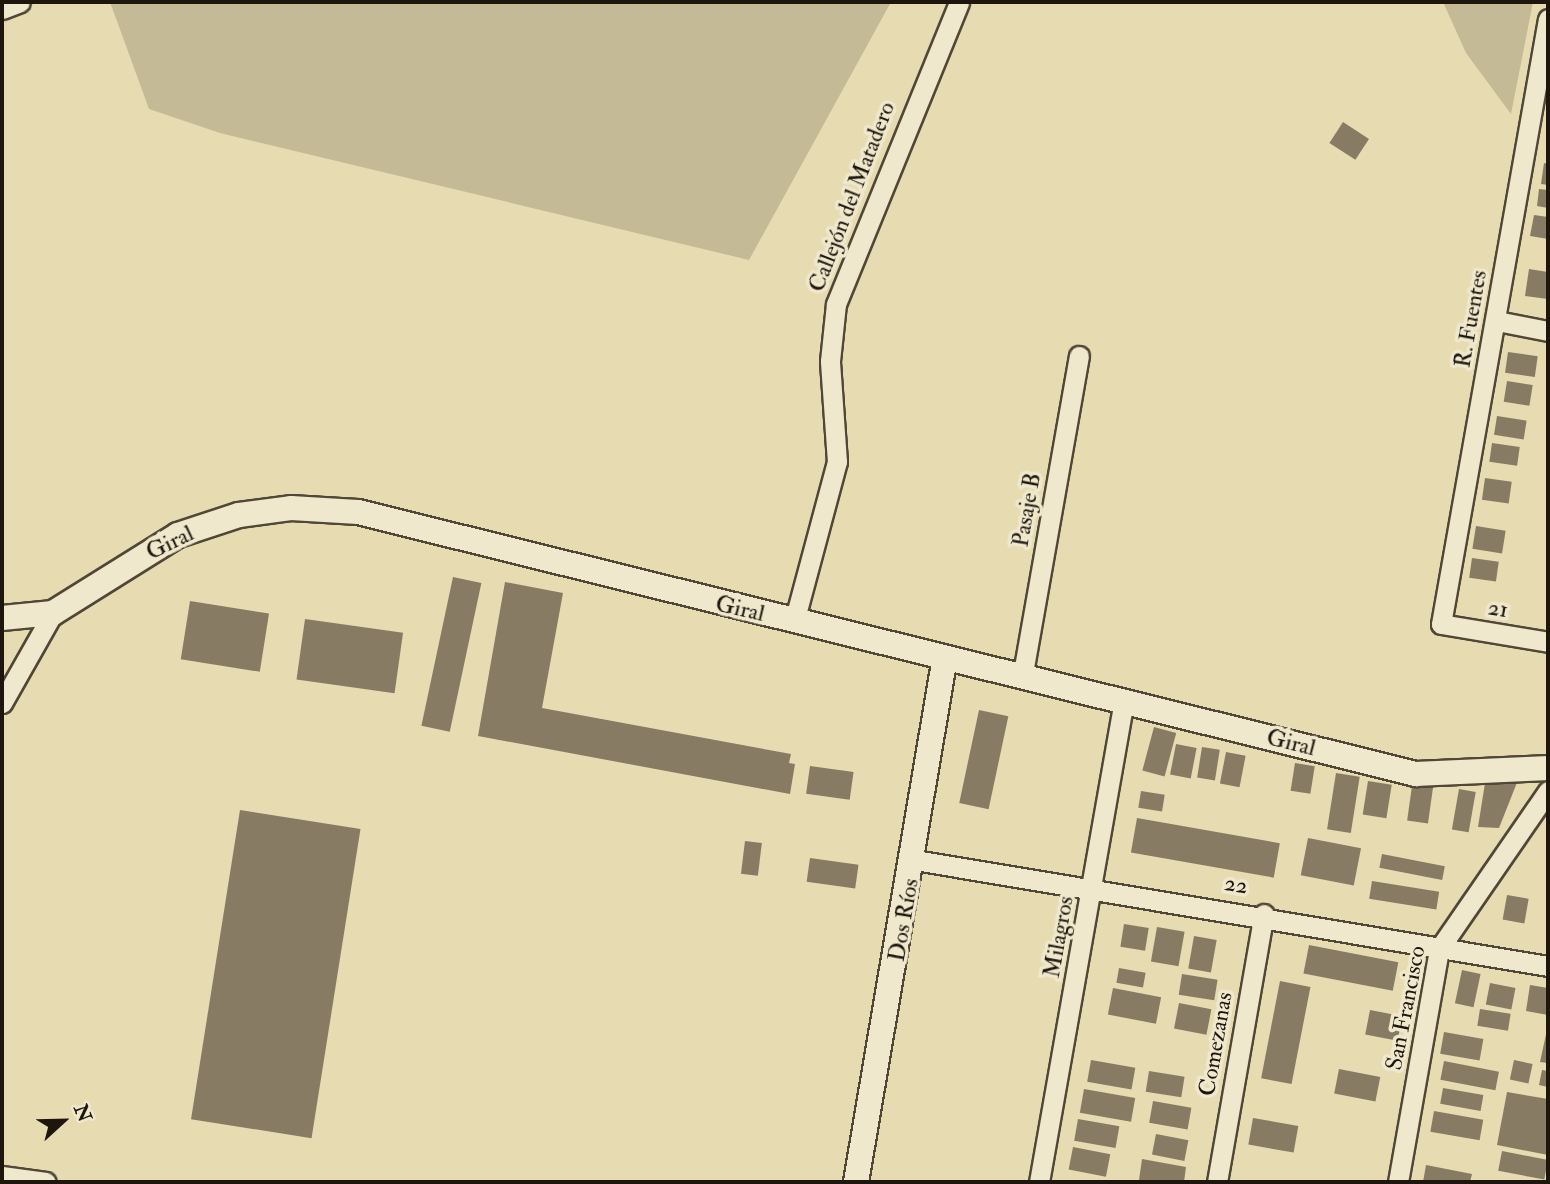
<!DOCTYPE html>
<meta charset="utf-8">
<style>
body{margin:0}
#map{position:relative;width:1550px;height:1184px;overflow:hidden;background:#e7dbb2;font-family:"IM FELL Double Pica",serif}
div>[style]{position:absolute}
[style*='--x']{left:calc(var(--x)*1px);top:calc(var(--y)*1px);width:calc(var(--w)*1px);rotate:calc(var(--a)*1deg)}
.green>*{inset:0;background:#c5ba96}
.building>*{inset:0;background:#877c63;transform-origin:0 0}
.roads{filter:drop-shadow(2px 0 #504736) drop-shadow(-2px 0 #504736) drop-shadow(0 2px #504736) drop-shadow(0 -2px #504736)}
.minor>*{height:19px;margin:-9.5px;padding:0 9.5px;transform-origin:9.5px;border-radius:9.5px;background:#efe8cd}
.tertiary>*{height:24px;margin:-12px;padding:0 12px;transform-origin:12px;border-radius:12px;background:#efe8cd}
span{translate:-50% -50%;white-space:nowrap;text-align:center;line-height:1.15;-webkit-text-stroke:7px #efe8cd;paint-order:stroke}
.street-label{font-size:23px;color:#1e160d}
.frame{position:absolute;inset:0;border:4px solid #1e160d;pointer-events:none}
.north{position:absolute;left:28px;top:1086px;width:70px;height:70px;-webkit-text-stroke:5px #efe8cd;paint-order:stroke;rotate:68deg;font-size:19px;font-weight:700;line-height:28px;text-align:center;color:#1e160d}
.north::after{content:'';display:block;margin:auto;width:24px;height:32px;background:#1e160d;clip-path:polygon(50% 0,100% 100%,50% 72%,0 100%)}
</style>
<div id="map">
<div class="green">
<div style="clip-path:polygon(110px 2px,891px 2px,749px 260px,220px 133px,149px 109px)"></div>
<div style="clip-path:polygon(1443px 2px,1533px 2px,1511px 114px,1466px 53px)"></div>
</div>
<div class="building">
<div style="left:1343px;top:122px;width:31px;height:25px;rotate:33deg"></div>
<div style="clip-path:polygon(1544px 163px,1548px 164px,1548px 185px,1541px 184px)"></div>
<div style="clip-path:polygon(1539px 189px,1548px 190px,1548px 208px,1537px 206px)"></div>
<div style="clip-path:polygon(1534px 215px,1548px 217px,1548px 239px,1530px 236px)"></div>
<div style="clip-path:polygon(1529px 269px,1548px 272px,1548px 299px,1525px 296px)"></div>
<div style="left:1508px;top:352px;width:30px;height:21px;rotate:8deg"></div>
<div style="left:1507px;top:381px;width:26px;height:21px;rotate:9deg"></div>
<div style="left:1497px;top:416px;width:30px;height:19px;rotate:9deg"></div>
<div style="left:1492px;top:443px;width:28px;height:19px;rotate:8deg"></div>
<div style="left:1485px;top:478px;width:27px;height:22px;rotate:8deg"></div>
<div style="left:1476px;top:526px;width:30px;height:23px;rotate:9deg"></div>
<div style="left:1472px;top:558px;width:27px;height:20px;rotate:8deg"></div>
<div style="left:453px;top:577px;width:29px;height:152px;rotate:12deg"></div>
<div style="clip-path:polygon(505px 582px,563px 593px,542px 708px,791px 754px,789px 763px,795px 764px,790px 794px,478px 736px)"></div>
<div style="left:190px;top:601px;width:80px;height:59px;rotate:9deg"></div>
<div style="left:305px;top:619px;width:99px;height:61px;rotate:8deg"></div>
<div style="left:979px;top:710px;width:30px;height:95px;rotate:12deg"></div>
<div style="left:1154px;top:727px;width:23px;height:45px;rotate:15deg"></div>
<div style="left:1176px;top:744px;width:21px;height:31px;rotate:11deg"></div>
<div style="left:1202px;top:747px;width:18px;height:31px;rotate:9deg"></div>
<div style="left:1226px;top:752px;width:20px;height:32px;rotate:11deg"></div>
<div style="left:1295px;top:763px;width:20px;height:28px;rotate:9deg"></div>
<div style="left:810px;top:766px;width:44px;height:28px;rotate:8deg"></div>
<div style="left:1336px;top:773px;width:24px;height:57px;rotate:9deg"></div>
<div style="left:1413px;top:779px;width:21px;height:42px;rotate:8deg"></div>
<div style="clip-path:polygon(1518px 780px,1499px 828px,1478px 827px,1485px 783px)"></div>
<div style="left:1368px;top:781px;width:24px;height:34px;rotate:9deg"></div>
<div style="left:1459px;top:789px;width:17px;height:41px;rotate:10deg"></div>
<div style="left:1141px;top:791px;width:24px;height:17px;rotate:9deg"></div>
<div style="left:240px;top:810px;width:122px;height:313px;rotate:9deg"></div>
<div style="left:1137px;top:818px;width:145px;height:35px;rotate:10deg"></div>
<div style="left:1308px;top:838px;width:54px;height:38px;rotate:11deg"></div>
<div style="left:745px;top:841px;width:17px;height:33px;rotate:7deg"></div>
<div style="left:1382px;top:854px;width:64px;height:14px;rotate:11deg"></div>
<div style="left:810px;top:858px;width:49px;height:24px;rotate:8deg"></div>
<div style="left:1372px;top:881px;width:68px;height:18px;rotate:9deg"></div>
<div style="left:1507px;top:895px;width:22px;height:25px;rotate:10deg"></div>
<div style="left:1124px;top:924px;width:25px;height:23px;rotate:9deg"></div>
<div style="left:1157px;top:927px;width:28px;height:35px;rotate:10deg"></div>
<div style="left:1194px;top:936px;width:23px;height:33px;rotate:10deg"></div>
<div style="left:1309px;top:945px;width:91px;height:29px;rotate:11deg"></div>
<div style="left:1119px;top:968px;width:27px;height:15px;rotate:10deg"></div>
<div style="left:1462px;top:970px;width:19px;height:34px;rotate:12deg"></div>
<div style="left:1182px;top:974px;width:36px;height:21px;rotate:9deg"></div>
<div style="left:1280px;top:981px;width:31px;height:99px;rotate:11deg"></div>
<div style="left:1490px;top:983px;width:26px;height:22px;rotate:11deg"></div>
<div style="clip-path:polygon(1530px 985px,1548px 988px,1548px 1015px,1526px 1011px)"></div>
<div style="left:1113px;top:988px;width:49px;height:27px;rotate:11deg"></div>
<div style="left:1179px;top:1003px;width:33px;height:26px;rotate:11deg"></div>
<div style="left:1480px;top:1009px;width:31px;height:17px;rotate:9deg"></div>
<div style="left:1370px;top:1010px;width:33px;height:25px;rotate:11deg"></div>
<div style="clip-path:polygon(1548px 1025px,1548px 1063px,1540px 1062px)"></div>
<div style="left:1444px;top:1032px;width:40px;height:22px;rotate:10deg"></div>
<div style="left:1091px;top:1060px;width:45px;height:22px;rotate:10deg"></div>
<div style="left:1514px;top:1060px;width:19px;height:20px;rotate:12deg"></div>
<div style="left:1444px;top:1061px;width:56px;height:19px;rotate:11deg"></div>
<div style="left:1339px;top:1069px;width:42px;height:25px;rotate:11deg"></div>
<div style="clip-path:polygon(1542px 1070px,1548px 1071px,1548px 1087px,1539px 1085px)"></div>
<div style="left:1149px;top:1071px;width:36px;height:21px;rotate:9deg"></div>
<div style="left:1443px;top:1088px;width:41px;height:16px;rotate:10deg"></div>
<div style="left:1084px;top:1089px;width:52px;height:24px;rotate:10deg"></div>
<div style="clip-path:polygon(1507px 1092px,1548px 1099px,1548px 1155px,1497px 1145px)"></div>
<div style="left:1153px;top:1101px;width:39px;height:22px;rotate:10deg"></div>
<div style="left:1434px;top:1111px;width:50px;height:21px;rotate:10deg"></div>
<div style="left:1253px;top:1118px;width:46px;height:27px;rotate:10deg"></div>
<div style="left:1078px;top:1119px;width:42px;height:22px;rotate:10deg"></div>
<div style="left:1156px;top:1134px;width:33px;height:21px;rotate:11deg"></div>
<div style="left:1073px;top:1147px;width:38px;height:23px;rotate:11deg"></div>
<div style="left:1502px;top:1151px;width:47px;height:20px;rotate:11deg"></div>
<div style="clip-path:polygon(1142px 1159px,1186px 1167px,1184px 1182px,1139px 1180px)"></div>
<div style="clip-path:polygon(1426px 1165px,1472px 1174px,1470px 1182px,1423px 1182px)"></div>
</div>
<div class="roads">
<div class="minor">
<div style="--x:2;--y:9;--w:19;--a:-21"></div>
<div style="--x:1548;--y:19;--w:614;--a:100.03"></div>
<div style="--x:1441;--y:624;--w:109;--a:9.5"></div>
<div style="--x:1497;--y:321;--w:52;--a:11.1"></div>
<div style="--x:794;--y:622;--w:166;--a:-75"></div>
<div style="--x:837;--y:462;--w:101;--a:-94"></div>
<div style="--x:830;--y:361;--w:57;--a:-84"></div>
<div style="--x:836;--y:304;--w:326;--a:-67.8"></div>
<div style="--x:1023;--y:673;--w:322;--a:-80"></div>
<div style="--x:2;--y:703;--w:103;--a:-60.5"></div>
<div style="--x:915;--y:860;--w:642;--a:9.51"></div>
<div style="--x:2;--y:1176;--w:44;--a:7.8"></div>
<div style="--x:1039;--y:1182;--w:488;--a:-80"></div>
<div style="--x:1217;--y:1182;--w:272;--a:-80.1"></div>
<div style="--x:1398;--y:1182;--w:237;--a:-80"></div>
<div style="--x:1439;--y:949;--w:192;--a:-55.4"></div>
</div>
<div class="tertiary">
<div style="--x:2;--y:618;--w:51;--a:-5.6"></div>
<div style="--x:53;--y:613;--w:147;--a:-32"></div>
<div style="--x:178;--y:535;--w:64;--a:-18.2"></div>
<div style="--x:239;--y:515;--w:52;--a:-7.7"></div>
<div style="--x:291;--y:508;--w:67;--a:3.4"></div>
<div style="--x:358;--y:512;--w:1090;--a:13.91"></div>
<div style="--x:1416;--y:774;--w:132;--a:-2.6"></div>
<div style="--x:856;--y:1182;--w:532;--a:-80.38"></div>
</div>
</div>
<div class="street-label">
<span style="left:852px;top:197px;rotate:-69deg">Callejón del Matadero</span>
<span style="left:1471px;top:319px;rotate:-80deg">R. Fuentes</span>
<span style="left:1027px;top:510px;rotate:-80deg">Pasaje B</span>
<span style="left:170px;top:543px;rotate:-26deg">Giral</span>
<span style="left:740px;top:609px;rotate:13deg">Giral</span>
<span style="left:1498px;top:609px;rotate:9deg">21</span>
<span style="left:1291px;top:743px;rotate:14deg">Giral</span>
<span style="left:1236px;top:885px;rotate:9deg">22</span>
<span style="left:904px;top:920px;rotate:-80deg">Dos Ríos</span>
<span style="left:1059px;top:937px;rotate:-80deg">Milagros</span>
<span style="left:1406px;top:1008px;rotate:-79deg">San Francisco</span>
<span style="left:1216px;top:1044px;rotate:-80deg">Comezanas</span>
</div>
<div class="frame"></div>
<div class="north">N</div>
</div>
